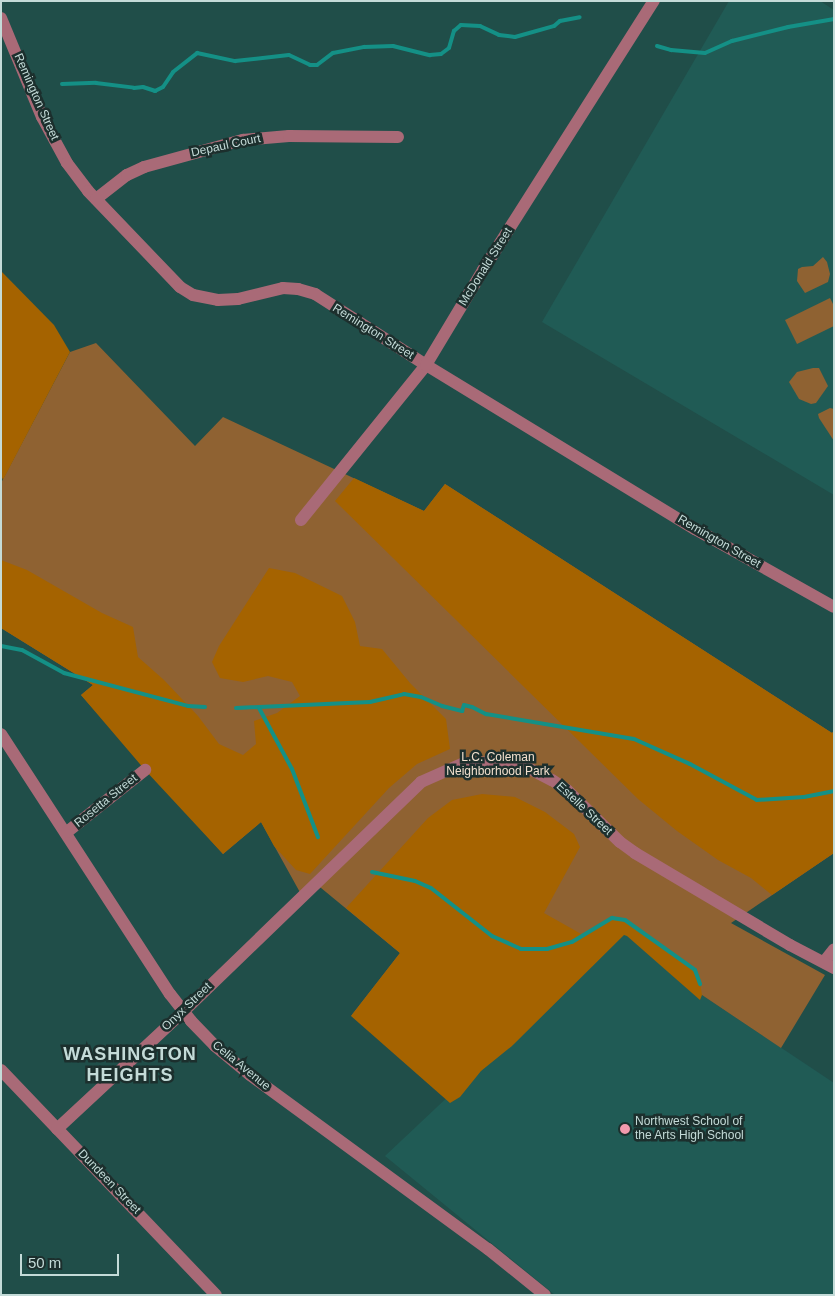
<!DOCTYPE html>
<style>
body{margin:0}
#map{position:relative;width:835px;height:1296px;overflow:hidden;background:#204e49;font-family:Helvetica,sans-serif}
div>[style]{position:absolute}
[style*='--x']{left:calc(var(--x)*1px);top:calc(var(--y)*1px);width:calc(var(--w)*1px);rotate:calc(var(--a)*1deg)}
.built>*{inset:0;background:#205b55}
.green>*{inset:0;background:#8f6232}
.forest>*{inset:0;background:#a56300}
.stream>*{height:4px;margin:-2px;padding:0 2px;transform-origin:2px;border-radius:2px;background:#149086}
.minor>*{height:12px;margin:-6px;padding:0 6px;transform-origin:6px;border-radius:6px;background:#a96a77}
.dots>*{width:14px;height:14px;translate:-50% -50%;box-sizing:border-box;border:2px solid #1c2f2d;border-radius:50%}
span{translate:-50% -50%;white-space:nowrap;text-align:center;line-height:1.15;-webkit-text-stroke:5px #1c2f2d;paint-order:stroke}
.street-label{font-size:12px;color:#c4dbd8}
.park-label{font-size:12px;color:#f2e0ce}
.poi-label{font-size:12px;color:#c4dbd8}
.left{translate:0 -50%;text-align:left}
.district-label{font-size:18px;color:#c4dbd8;font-weight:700;letter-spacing:1px}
.frame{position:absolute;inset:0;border:2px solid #c4dbd8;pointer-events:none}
.scale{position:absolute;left:20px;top:1254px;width:99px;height:22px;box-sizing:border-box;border:2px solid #c4dbd8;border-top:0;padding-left:6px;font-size:15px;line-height:18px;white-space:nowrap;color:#c4dbd8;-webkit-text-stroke:4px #1c2f2d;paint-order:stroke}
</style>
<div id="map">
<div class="built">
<div style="clip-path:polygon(729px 1px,820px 1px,834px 10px,834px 495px,542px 322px)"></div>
<div style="clip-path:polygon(627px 928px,702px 995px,834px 1083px,834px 1295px,555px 1295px,385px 1156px)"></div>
</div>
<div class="green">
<div style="clip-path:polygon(823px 257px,827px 262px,830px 274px,828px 282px,805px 293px,797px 281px,798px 269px,802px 267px,813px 266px)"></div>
<div style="clip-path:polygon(830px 298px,834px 306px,834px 326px,797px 344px,785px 320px)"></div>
<div style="clip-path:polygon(96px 343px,195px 446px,223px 417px,424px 511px,445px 484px,832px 733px,834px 731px,834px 853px,731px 923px,825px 975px,781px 1048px,702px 995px,627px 928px,351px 1016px,400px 953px,315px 883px,302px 896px,261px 822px,223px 854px,81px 695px,93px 685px,1px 628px,1px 483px,70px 352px)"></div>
<div style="clip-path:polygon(813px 368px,819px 368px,828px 386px,816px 403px,811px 404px,799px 399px,789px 382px,797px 372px)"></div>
<div style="clip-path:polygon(830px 408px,834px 409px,834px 441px,819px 418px,818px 414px)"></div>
</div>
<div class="forest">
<div style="clip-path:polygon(1px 271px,54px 325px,70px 352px,3px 480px,1px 475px)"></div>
<div style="clip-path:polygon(354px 478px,424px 511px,445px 484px,832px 733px,834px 731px,834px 853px,772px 895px,751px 878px,718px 860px,677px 831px,638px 799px,335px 501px)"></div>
<div style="clip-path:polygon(1px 560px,27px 570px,102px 613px,133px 627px,138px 657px,164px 680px,198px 716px,219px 744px,243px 755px,256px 744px,254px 721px,277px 713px,300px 696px,292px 682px,268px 676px,243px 682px,220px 678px,212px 662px,219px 646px,269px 568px,295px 573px,342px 596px,355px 622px,360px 646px,382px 649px,410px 683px,446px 719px,450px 749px,417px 764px,389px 788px,310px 874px,296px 870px,274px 846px,261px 822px,223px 854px,145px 770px,81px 695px,93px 685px,1px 628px)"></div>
<div style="clip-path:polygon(482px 794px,515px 797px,545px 812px,574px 834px,580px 847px,544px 913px,583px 935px,612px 918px,625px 920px,695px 970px,699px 976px,702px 995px,700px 1000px,627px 936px,624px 935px,512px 1046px,481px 1071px,460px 1097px,450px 1103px,351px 1016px,400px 953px,346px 908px,428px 818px,452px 800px)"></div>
</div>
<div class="stream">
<div style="--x:657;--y:46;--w:15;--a:16"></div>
<div style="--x:671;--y:50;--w:34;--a:5"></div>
<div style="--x:705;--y:53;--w:30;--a:-24"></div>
<div style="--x:732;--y:41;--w:58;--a:-14"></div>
<div style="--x:788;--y:27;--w:47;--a:-9.9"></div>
<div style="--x:62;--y:84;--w:34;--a:-2"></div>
<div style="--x:96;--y:83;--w:38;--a:7"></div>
<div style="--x:134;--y:88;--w:9;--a:-6"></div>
<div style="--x:143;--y:87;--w:13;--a:18"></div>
<div style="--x:155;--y:91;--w:9;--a:-27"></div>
<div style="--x:163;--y:87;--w:18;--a:-56"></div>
<div style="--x:173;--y:72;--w:31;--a:-38"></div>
<div style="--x:197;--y:53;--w:39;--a:12"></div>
<div style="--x:235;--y:61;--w:54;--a:-6.3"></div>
<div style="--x:289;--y:55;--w:23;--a:25"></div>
<div style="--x:310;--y:65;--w:7;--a:0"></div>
<div style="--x:317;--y:65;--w:20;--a:-37"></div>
<div style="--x:333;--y:53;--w:32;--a:-11"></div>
<div style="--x:364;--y:47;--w:29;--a:-2"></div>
<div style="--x:393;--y:46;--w:38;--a:14"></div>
<div style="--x:430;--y:55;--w:11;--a:-5"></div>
<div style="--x:441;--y:54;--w:10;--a:-37"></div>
<div style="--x:449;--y:48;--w:18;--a:-74"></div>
<div style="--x:454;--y:31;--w:9;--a:-41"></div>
<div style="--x:461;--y:25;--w:19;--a:3"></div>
<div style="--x:480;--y:26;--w:21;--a:25"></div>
<div style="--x:499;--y:35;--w:16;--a:7"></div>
<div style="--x:515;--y:37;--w:41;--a:-15.8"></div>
<div style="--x:554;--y:26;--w:8;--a:-40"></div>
<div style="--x:560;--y:21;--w:20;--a:-11"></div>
<div style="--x:1;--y:646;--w:21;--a:11"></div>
<div style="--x:22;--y:650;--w:48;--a:28.7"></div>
<div style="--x:64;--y:673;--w:128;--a:14.9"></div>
<div style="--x:188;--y:706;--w:17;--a:3"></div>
<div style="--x:236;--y:708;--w:134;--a:-2.6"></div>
<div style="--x:370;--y:702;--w:35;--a:-13"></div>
<div style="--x:404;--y:694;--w:17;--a:10"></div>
<div style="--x:421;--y:697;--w:23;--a:23"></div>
<div style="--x:442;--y:706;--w:21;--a:14"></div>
<div style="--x:462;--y:711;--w:6;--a:-72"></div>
<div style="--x:464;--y:705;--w:8;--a:14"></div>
<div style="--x:472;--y:707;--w:16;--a:27"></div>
<div style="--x:486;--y:714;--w:150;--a:9.6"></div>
<div style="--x:634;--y:739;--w:61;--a:24.1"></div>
<div style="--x:690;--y:764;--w:76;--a:28.2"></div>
<div style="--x:757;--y:800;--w:47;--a:-3.7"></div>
<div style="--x:804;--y:797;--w:31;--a:-11"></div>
<div style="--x:259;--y:708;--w:69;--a:61.6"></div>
<div style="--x:292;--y:769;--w:73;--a:69.1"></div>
<div style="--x:372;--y:872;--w:44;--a:11.8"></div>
<div style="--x:415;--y:881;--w:17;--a:24"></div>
<div style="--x:431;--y:888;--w:78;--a:38.2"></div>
<div style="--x:492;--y:936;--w:32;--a:24"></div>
<div style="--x:521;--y:949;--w:26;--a:0"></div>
<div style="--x:547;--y:949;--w:26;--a:-16"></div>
<div style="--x:572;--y:942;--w:47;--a:-31"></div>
<div style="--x:612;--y:918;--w:13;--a:9"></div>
<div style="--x:625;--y:920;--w:86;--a:35.5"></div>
<div style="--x:695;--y:970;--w:15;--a:70"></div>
</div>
<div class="minor">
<div style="--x:1;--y:18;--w:107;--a:67.5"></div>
<div style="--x:42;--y:117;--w:52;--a:61.5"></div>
<div style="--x:67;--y:163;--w:35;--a:53"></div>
<div style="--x:88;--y:191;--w:133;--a:46.2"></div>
<div style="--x:180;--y:287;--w:15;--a:32"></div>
<div style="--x:193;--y:295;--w:25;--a:11"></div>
<div style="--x:218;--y:300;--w:20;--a:-3"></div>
<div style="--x:238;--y:299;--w:46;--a:-13.7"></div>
<div style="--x:283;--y:288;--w:15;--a:4"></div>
<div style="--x:298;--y:289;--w:18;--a:16"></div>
<div style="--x:315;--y:294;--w:132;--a:32.6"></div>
<div style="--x:426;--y:365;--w:315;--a:31.4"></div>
<div style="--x:695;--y:529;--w:159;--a:29.3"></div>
<div style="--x:96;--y:199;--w:39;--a:-38"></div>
<div style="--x:127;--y:175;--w:19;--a:-25"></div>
<div style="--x:144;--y:167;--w:103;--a:-15.3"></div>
<div style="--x:243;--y:140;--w:46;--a:-5"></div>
<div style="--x:289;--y:136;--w:109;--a:0.5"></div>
<div style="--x:301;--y:520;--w:199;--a:-51.1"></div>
<div style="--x:426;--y:365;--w:111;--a:-59"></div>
<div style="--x:483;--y:270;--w:319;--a:-57.6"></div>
<div style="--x:1;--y:734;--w:310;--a:57"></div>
<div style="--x:170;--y:994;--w:34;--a:52"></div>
<div style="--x:191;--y:1021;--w:35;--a:46"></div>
<div style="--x:215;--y:1046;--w:45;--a:39.6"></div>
<div style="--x:250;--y:1075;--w:295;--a:36.2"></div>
<div style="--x:488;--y:1249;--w:73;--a:38.9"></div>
<div style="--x:67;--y:832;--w:100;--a:-38.5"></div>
<div style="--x:824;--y:962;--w:16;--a:-52"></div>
<div style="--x:1;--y:1070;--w:311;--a:46.3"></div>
<div style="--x:57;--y:1129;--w:172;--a:-42.9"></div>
<div style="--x:183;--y:1012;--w:331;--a:-44"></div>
<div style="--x:421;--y:782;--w:47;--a:-23.8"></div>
<div style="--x:464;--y:763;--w:41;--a:-1.4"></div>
<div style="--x:505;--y:762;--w:19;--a:12"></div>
<div style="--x:524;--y:766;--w:31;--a:27"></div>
<div style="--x:552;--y:780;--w:18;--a:34"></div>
<div style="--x:567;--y:790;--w:74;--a:44.5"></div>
<div style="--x:620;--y:842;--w:19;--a:36"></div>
<div style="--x:635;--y:853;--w:180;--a:30.7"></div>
<div style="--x:790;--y:945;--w:50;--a:27.6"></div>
</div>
<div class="dots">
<div style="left:625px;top:1129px;background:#f29aad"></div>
</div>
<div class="street-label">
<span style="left:36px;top:97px;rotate:66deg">Remington Street</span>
<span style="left:226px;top:146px;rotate:-12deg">Depaul Court</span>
<span style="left:486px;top:267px;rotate:-58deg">McDonald Street</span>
<span style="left:373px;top:332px;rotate:32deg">Remington Street</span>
<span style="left:719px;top:542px;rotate:30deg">Remington Street</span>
<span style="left:106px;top:801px;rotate:-39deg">Rosetta Street</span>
<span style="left:584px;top:809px;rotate:43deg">Estelle Street</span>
<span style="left:187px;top:1007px;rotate:-44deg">Onyx Street</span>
<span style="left:241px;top:1066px;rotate:39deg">Celia Avenue</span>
<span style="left:109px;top:1182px;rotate:46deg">Dundeen Street</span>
</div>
<div class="park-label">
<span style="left:498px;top:765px">L.C. Coleman<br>Neighborhood Park</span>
</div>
<div class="poi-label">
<span class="left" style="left:635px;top:1129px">Northwest School of<br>the Arts High School</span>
</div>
<div class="district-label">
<span style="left:130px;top:1065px">WASHINGTON<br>HEIGHTS</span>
</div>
<div class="frame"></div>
<div class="scale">50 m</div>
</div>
